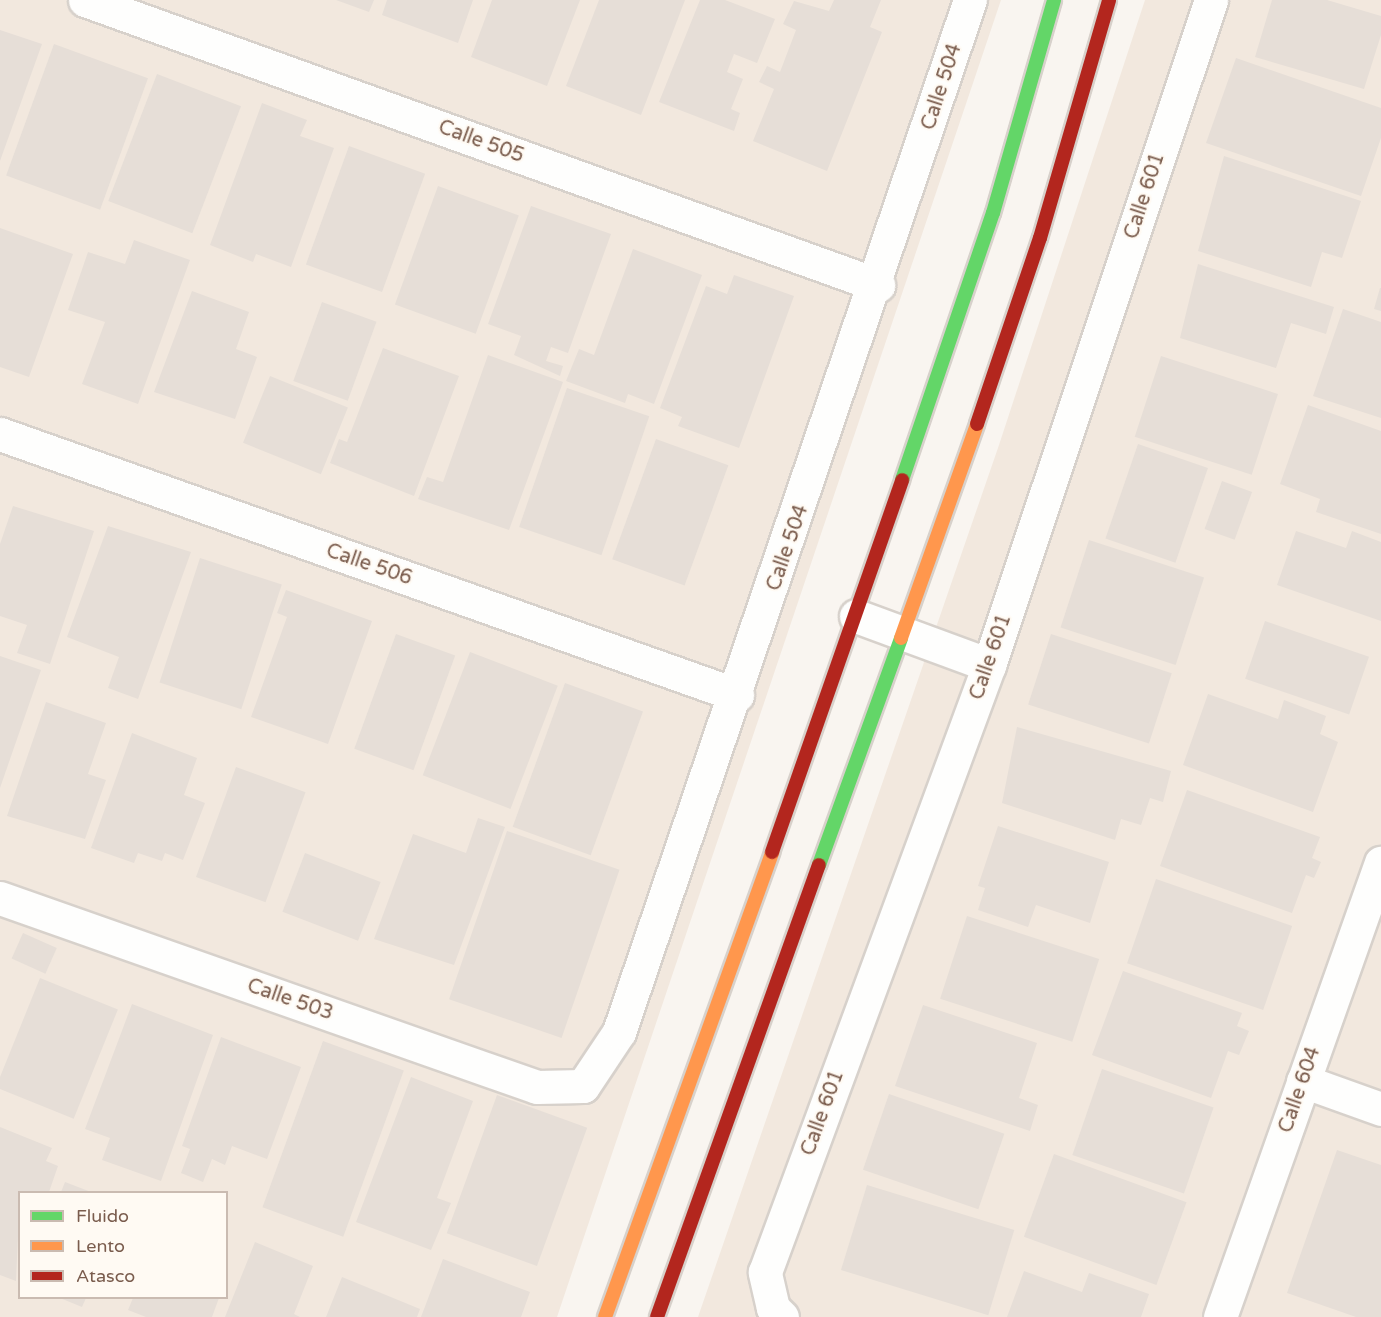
<!DOCTYPE html>
<style>
body{margin:0}
#map{position:relative;width:1381px;height:1317px;overflow:hidden;background:#f9f5f0;font-family:"Varela Round",sans-serif}
div>[style]{position:absolute}
[style*='--x']{left:calc(var(--x)*1px);top:calc(var(--y)*1px);width:calc(var(--w)*1px);rotate:calc(var(--a)*1deg)}
.residential>*{inset:0;background:#f2e8de}
.building>*{inset:0;background:#e6ded7;transform-origin:0 0}
.roads{filter:drop-shadow(2px 0 #d7d1cb) drop-shadow(-2px 0 #d7d1cb) drop-shadow(0 2px #d7d1cb) drop-shadow(0 -2px #d7d1cb)}
.street>*{height:33px;margin:-16.5px;padding:0 16.5px;transform-origin:16.5px;border-radius:16.5px;background:#fefefd}
.fast>*{height:14px;margin:-7px;padding:0 7px;transform-origin:7px;border-radius:7px;background:#63d668}
.slow>*{height:14px;margin:-7px;padding:0 7px;transform-origin:7px;border-radius:7px;background:#ff974d}
.jam>*{height:14px;margin:-7px;padding:0 7px;transform-origin:7px;border-radius:7px;background:#b3261e}
span{translate:-50% -50%;white-space:nowrap;text-align:center;line-height:1.15;-webkit-text-stroke:4.5px #fffaf3;paint-order:stroke}
.street-label{font-size:20px;color:#7a5c4d}
.legend{position:absolute;left:18px;top:1191px;width:210px;height:108px;box-sizing:border-box;background:#fffaf3;border:2px solid #cabbb1;margin:0;padding:8px 10px;list-style:none;font-size:18px;color:#7a5c4d}
.legend li{display:flex;align-items:center;gap:12px;height:30px}
.legend b{width:30px;border:2px solid #cabbb1}
</style>
<div id="map">
<div class="residential">
<div style="clip-path:polygon(evenodd,0 0,1001px 0,557px 1317px,0 1317px,0 0,20px 1192px,226px 1192px,226px 1298px,20px 1298px,20px 1192px)"></div>
<div style="clip-path:polygon(1145px 0,1381px 0,1381px 1317px,698px 1317px,999px 445px)"></div>
</div>
<div class="building">
<div style="clip-path:polygon(336px 0,374px 0,369px 12px)"></div>
<div style="clip-path:polygon(387px 0,473px 0,458px 43px,382px 15px)"></div>
<div style="clip-path:polygon(492px 0,580px 0,547px 86px,471px 57px)"></div>
<div style="clip-path:polygon(599px 0,685px 0,641px 115px,566px 86px)"></div>
<div style="clip-path:polygon(700px 0,725px 0,775px 19px,757px 63px,734px 54px,727px 72px,743px 79px,731px 109px,740px 113px,734px 131px,659px 102px)"></div>
<div style="clip-path:polygon(834px 0,881px 0,870px 27px,882px 32px,827px 171px,753px 141px,774px 89px,759px 82px,767px 66px,780px 72px,796px 30px,783px 24px,794px 1px,829px 11px)"></div>
<div style="clip-path:polygon(1272px 0,1327px 0,1381px 16px,1381px 35px,1364px 89px,1255px 57px)"></div>
<div style="clip-path:polygon(0 30px,42px 44px,0 161px)"></div>
<div style="left:54px;top:44px;width:100px;height:140px;rotate:20deg"></div>
<div style="clip-path:polygon(1236px 58px,1381px 108px,1381px 138px,1361px 196px,1206px 143px)"></div>
<div style="left:157px;top:74px;width:90px;height:136px;rotate:21deg"></div>
<div style="clip-path:polygon(262px 103px,307px 120px,300px 136px,334px 148px,291px 267px,256px 254px,253px 262px,210px 245px)"></div>
<div style="left:349px;top:146px;width:81px;height:126px;rotate:20deg"></div>
<div style="clip-path:polygon(1224px 156px,1361px 201px,1342px 258px,1322px 252px,1311px 287px,1198px 251px)"></div>
<div style="left:438px;top:186px;width:86px;height:126px;rotate:20deg"></div>
<div style="clip-path:polygon(531px 206px,611px 234px,568px 353px,551px 347px,546px 361px,563px 366px,560px 376px,514px 355px,521px 336px,488px 324px)"></div>
<div style="clip-path:polygon(0 228px,73px 254px,29px 377px,0 367px)"></div>
<div style="clip-path:polygon(134px 240px,190px 260px,138px 404px,82px 384px,105px 322px,68px 310px,88px 252px,125px 264px)"></div>
<div style="clip-path:polygon(633px 249px,702px 275px,654px 404px,628px 394px,625px 403px,566px 381px,579px 349px,594px 355px)"></div>
<div style="clip-path:polygon(1198px 264px,1334px 307px,1326px 334px,1291px 323px,1276px 368px,1180px 338px)"></div>
<div style="clip-path:polygon(734px 275px,794px 296px,739px 448px,678px 426px,682px 417px,660px 408px,706px 286px,727px 294px)"></div>
<div style="clip-path:polygon(1380px 288px,1381px 288px,1381px 311px,1374px 309px)"></div>
<div style="clip-path:polygon(192px 291px,249px 312px,236px 349px,257px 357px,235px 419px,154px 392px)"></div>
<div style="left:322px;top:302px;width:58px;height:84px;rotate:20deg"></div>
<div style="clip-path:polygon(1343px 309px,1381px 322px,1381px 418px,1313px 396px)"></div>
<div style="clip-path:polygon(383px 348px,459px 376px,414px 496px,330px 463px,339px 439px,347px 442px)"></div>
<div style="clip-path:polygon(488px 355px,563px 382px,509px 530px,418px 499px,427px 477px,443px 482px)"></div>
<div style="left:1161px;top:356px;width:123px;height:85px;rotate:18deg"></div>
<div style="left:270px;top:376px;width:84px;height:72px;rotate:22deg"></div>
<div style="left:567px;top:388px;width:87px;height:147px;rotate:19deg"></div>
<div style="clip-path:polygon(1308px 405px,1381px 431px,1381px 534px,1316px 512px,1320px 499px,1280px 484px)"></div>
<div style="left:656px;top:439px;width:77px;height:128px;rotate:20deg"></div>
<div style="left:1138px;top:444px;width:74px;height:100px;rotate:19deg"></div>
<div style="left:1222px;top:481px;width:32px;height:51px;rotate:20deg"></div>
<div style="clip-path:polygon(13px 506px,94px 531px,50px 664px,17px 653px,27px 625px,0 616px,0 544px)"></div>
<div style="clip-path:polygon(108px 526px,191px 552px,138px 699px,108px 688px,119px 657px,67px 637px)"></div>
<div style="clip-path:polygon(1296px 531px,1346px 548px,1352px 531px,1381px 542px,1381px 621px,1277px 585px)"></div>
<div style="left:1089px;top:540px;width:121px;height:92px;rotate:18deg"></div>
<div style="left:200px;top:558px;width:86px;height:131px;rotate:18deg"></div>
<div style="clip-path:polygon(286px 590px,372px 621px,328px 744px,251px 717px,287px 617px,277px 613px)"></div>
<div style="left:1265px;top:621px;width:110px;height:61px;rotate:19deg"></div>
<div style="left:396px;top:634px;width:63px;height:122px;rotate:20deg"></div>
<div style="left:1051px;top:634px;width:127px;height:74px;rotate:18deg"></div>
<div style="left:470px;top:652px;width:94px;height:132px;rotate:21deg"></div>
<div style="clip-path:polygon(0 656px,41px 670px,0 788px)"></div>
<div style="left:565px;top:683px;width:83px;height:153px;rotate:20deg"></div>
<div style="clip-path:polygon(1208px 694px,1278px 719px,1284px 700px,1326px 716px,1320px 734px,1338px 742px,1313px 812px,1183px 765px)"></div>
<div style="clip-path:polygon(46px 702px,106px 723px,88px 774px,106px 780px,85px 839px,7px 816px)"></div>
<div style="clip-path:polygon(1017px 727px,1171px 771px,1163px 802px,1150px 798px,1141px 825px,1121px 819px,1115px 840px,1002px 803px)"></div>
<div style="clip-path:polygon(132px 733px,197px 758px,184px 795px,205px 803px,183px 860px,165px 853px,162px 861px,138px 853px,134px 863px,91px 848px)"></div>
<div style="left:236px;top:767px;width:74px;height:117px;rotate:20deg"></div>
<div style="clip-path:polygon(1187px 790px,1320px 837px,1312px 858px,1321px 862px,1314px 878px,1306px 875px,1292px 913px,1160px 866px)"></div>
<div style="clip-path:polygon(478px 818px,505px 827px,454px 965px,374px 939px,413px 834px,466px 853px)"></div>
<div style="clip-path:polygon(998px 826px,1109px 862px,1090px 923px,1036px 905px,1028px 927px,978px 910px,985px 888px,978px 886px)"></div>
<div style="left:507px;top:831px;width:119px;height:178px;rotate:19deg"></div>
<div style="left:305px;top:853px;width:81px;height:63px;rotate:21deg"></div>
<div style="left:1156px;top:879px;width:144px;height:89px;rotate:19deg"></div>
<div style="left:967px;top:916px;width:139px;height:87px;rotate:18deg"></div>
<div style="left:23px;top:933px;width:37px;height:28px;rotate:24deg"></div>
<div style="clip-path:polygon(1123px 971px,1242px 1013px,1237px 1026px,1249px 1031px,1239px 1055px,1228px 1051px,1211px 1098px,1092px 1055px)"></div>
<div style="left:40px;top:978px;width:84px;height:118px;rotate:22deg"></div>
<div style="clip-path:polygon(132px 1004px,213px 1035px,161px 1181px,102px 1160px,110px 1138px,85px 1129px)"></div>
<div style="clip-path:polygon(923px 1005px,1037px 1043px,1019px 1098px,1038px 1105px,1030px 1131px,895px 1086px)"></div>
<div style="clip-path:polygon(221px 1037px,301px 1067px,267px 1159px,232px 1146px,225px 1165px,212px 1159px,203px 1182px,181px 1173px,190px 1149px,182px 1146px)"></div>
<div style="left:323px;top:1041px;width:86px;height:177px;rotate:20deg"></div>
<div style="left:1102px;top:1069px;width:118px;height:91px;rotate:19deg"></div>
<div style="clip-path:polygon(411px 1077px,473px 1101px,437px 1198px,451px 1203px,431px 1250px,356px 1222px)"></div>
<div style="left:889px;top:1094px;width:122px;height:80px;rotate:19deg"></div>
<div style="left:497px;top:1095px;width:96px;height:147px;rotate:20deg"></div>
<div style="clip-path:polygon(0 1127px,52px 1148px,46px 1161px,58px 1166px,49px 1192px,20px 1192px,16px 1281px,0 1275px)"></div>
<div style="clip-path:polygon(1337px 1150px,1381px 1165px,1381px 1317px,1356px 1317px,1287px 1293px)"></div>
<div style="left:1054px;top:1154px;width:141px;height:88px;rotate:20deg"></div>
<div style="clip-path:polygon(65px 1182px,91px 1192px,61px 1192px)"></div>
<div style="left:867px;top:1185px;width:154px;height:89px;rotate:17deg"></div>
<div style="clip-path:polygon(255px 1242px,313px 1266px,294px 1314px,300px 1317px,225px 1317px)"></div>
<div style="clip-path:polygon(443px 1259px,530px 1292px,521px 1317px,421px 1317px)"></div>
<div style="clip-path:polygon(1024px 1271px,1082px 1292px,1089px 1273px,1149px 1294px,1141px 1317px,1007px 1317px)"></div>
<div style="clip-path:polygon(342px 1277px,420px 1309px,417px 1317px,326px 1317px)"></div>
<div style="clip-path:polygon(60px 1298px,86px 1298px,82px 1307px)"></div>
<div style="clip-path:polygon(133px 1298px,219px 1298px,212px 1317px,146px 1317px,128px 1310px)"></div>
</div>
<div class="roads">
<div class="street">
<div style="--x:85;--y:0;--w:843;--a:19.77"></div>
<div style="--x:0;--y:434;--w:782;--a:19.5"></div>
<div style="--x:856;--y:616;--w:142;--a:20.2"></div>
<div style="--x:0;--y:898;--w:569;--a:19.39"></div>
<div style="--x:537;--y:1087;--w:46;--a:-1.2"></div>
<div style="--x:583;--y:1086;--w:65;--a:-56.3"></div>
<div style="--x:619;--y:1032;--w:1090;--a:-71.22"></div>
<div style="--x:1303;--y:1081;--w:83;--a:19.7"></div>
<div style="--x:782;--y:1317;--w:13;--a:-135"></div>
<div style="--x:773;--y:1308;--w:37;--a:-103"></div>
<div style="--x:765;--y:1272;--w:647;--a:-69.74"></div>
<div style="--x:989;--y:665;--w:701;--a:-71.54"></div>
<div style="--x:1220;--y:1317;--w:482;--a:-70.5"></div>
</div>
<div class="fast">
<div style="--x:902;--y:480;--w:282;--a:-71.2"></div>
<div style="--x:993;--y:213;--w:222;--a:-74"></div>
<div style="--x:819;--y:865;--w:241;--a:-70.1"></div>
</div>
<div class="slow">
<div style="--x:901;--y:638;--w:227;--a:-70.4"></div>
<div style="--x:605;--y:1317;--w:494;--a:-70.2"></div>
</div>
<div class="jam">
<div style="--x:977;--y:424;--w:196;--a:-71.3"></div>
<div style="--x:1040;--y:238;--w:248;--a:-73.8"></div>
<div style="--x:772;--y:852;--w:394;--a:-70.7"></div>
<div style="--x:657;--y:1317;--w:480;--a:-70.3"></div>
</div>
</div>
<div class="street-label">
<span style="left:942px;top:87px;rotate:-72deg">Calle 504</span>
<span style="left:481px;top:142px;rotate:20deg">Calle 505</span>
<span style="left:1145px;top:196px;rotate:-72deg">Calle 601</span>
<span style="left:788px;top:548px;rotate:-71deg">Calle 504</span>
<span style="left:369px;top:565px;rotate:19deg">Calle 506</span>
<span style="left:991px;top:657px;rotate:-71deg">Calle 601</span>
<span style="left:290px;top:1000px;rotate:19deg">Calle 503</span>
<span style="left:1300px;top:1090px;rotate:-71deg">Calle 604</span>
<span style="left:823px;top:1113px;rotate:-70deg">Calle 601</span>
</div>
<ul class="legend">
<li><b style="height:8px;background:#63d668"></b>Fluido</li>
<li><b style="height:8px;background:#ff974d"></b>Lento</li>
<li><b style="height:8px;background:#b3261e"></b>Atasco</li>
</ul>
</div>
